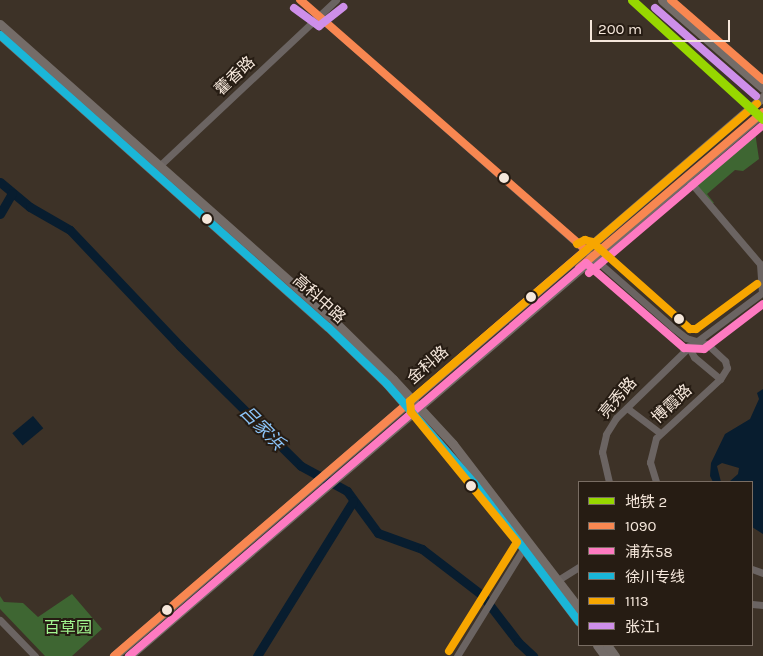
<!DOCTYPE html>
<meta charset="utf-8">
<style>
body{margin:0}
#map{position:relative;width:763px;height:656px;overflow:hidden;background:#3d3227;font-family:Karla,"Noto Sans SC",sans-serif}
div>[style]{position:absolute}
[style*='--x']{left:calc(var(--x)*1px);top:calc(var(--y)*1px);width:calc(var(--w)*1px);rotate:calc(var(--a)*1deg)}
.green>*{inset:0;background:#3e6632}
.water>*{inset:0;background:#081d2f;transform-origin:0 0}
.river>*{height:9px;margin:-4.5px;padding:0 4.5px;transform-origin:4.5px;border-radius:4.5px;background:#081d2f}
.minor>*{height:7px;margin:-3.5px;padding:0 3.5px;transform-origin:3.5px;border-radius:3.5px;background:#6b6462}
.major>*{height:9px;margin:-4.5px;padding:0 4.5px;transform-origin:4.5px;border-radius:4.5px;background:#746c68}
.bus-1>*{height:8px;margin:-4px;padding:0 4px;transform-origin:4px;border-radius:4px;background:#f88751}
.bus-2>*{height:8px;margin:-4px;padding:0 4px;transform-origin:4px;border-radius:4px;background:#fe7ac1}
.bus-3>*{height:8px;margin:-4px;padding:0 4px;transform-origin:4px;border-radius:4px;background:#1ab6d8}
.bus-4>*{height:8px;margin:-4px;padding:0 4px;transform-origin:4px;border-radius:4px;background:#f7a600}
.bus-5>*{height:8px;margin:-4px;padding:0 4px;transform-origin:4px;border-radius:4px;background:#ce8fe9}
.metro-1>*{height:9px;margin:-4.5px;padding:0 4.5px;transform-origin:4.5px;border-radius:4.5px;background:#97d700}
.dots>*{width:14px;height:14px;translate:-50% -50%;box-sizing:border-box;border:2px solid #261c13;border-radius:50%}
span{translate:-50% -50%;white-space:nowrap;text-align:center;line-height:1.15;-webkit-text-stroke:4px #261c13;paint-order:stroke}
.street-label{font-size:16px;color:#f5e7db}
.park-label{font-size:16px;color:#a2f690}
.water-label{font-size:18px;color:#8cc4f8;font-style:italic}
.legend{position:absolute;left:578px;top:481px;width:175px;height:165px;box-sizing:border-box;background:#261c13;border:1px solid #796d63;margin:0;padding:6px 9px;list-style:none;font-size:15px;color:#f5e7db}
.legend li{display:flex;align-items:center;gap:10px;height:25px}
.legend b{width:25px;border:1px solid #796d63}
.scale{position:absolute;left:590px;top:20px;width:140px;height:22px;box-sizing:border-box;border:2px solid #f5e7db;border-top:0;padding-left:6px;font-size:15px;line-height:18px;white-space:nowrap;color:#f5e7db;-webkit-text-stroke:4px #261c13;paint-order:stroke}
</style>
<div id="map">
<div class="green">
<div style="clip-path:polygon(755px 132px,759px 159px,743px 171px,735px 170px,707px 194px,714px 203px,709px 205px,693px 182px,748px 133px)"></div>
<div style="clip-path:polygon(72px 594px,102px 629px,72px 656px,45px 656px,0 609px,0 596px,4px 602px,23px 603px,38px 617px)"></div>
</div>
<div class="water">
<div style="clip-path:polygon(763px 389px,763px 534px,752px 527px,752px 482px,729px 482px,738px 474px,739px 468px,722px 463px,717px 466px,721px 482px,713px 482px,710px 476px,711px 463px,725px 434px,750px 419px,759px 399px,757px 393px)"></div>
<div style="left:33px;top:416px;width:16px;height:27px;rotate:50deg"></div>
</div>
<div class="river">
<div style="--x:0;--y:182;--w:39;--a:40"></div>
<div style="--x:30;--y:207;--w:46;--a:29.9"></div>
<div style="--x:70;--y:230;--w:160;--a:46.5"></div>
<div style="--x:180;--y:346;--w:170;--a:44.8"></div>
<div style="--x:301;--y:466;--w:52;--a:28.5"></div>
<div style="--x:347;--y:491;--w:52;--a:53.6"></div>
<div style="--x:378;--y:533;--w:47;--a:20"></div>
<div style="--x:422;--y:549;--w:76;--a:37.5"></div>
<div style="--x:482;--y:595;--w:59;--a:52.5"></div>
<div style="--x:518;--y:642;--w:21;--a:43"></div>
<div style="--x:0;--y:214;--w:24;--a:-60"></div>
<div style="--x:257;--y:656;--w:182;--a:-58.2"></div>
</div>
<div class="minor">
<div style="--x:300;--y:0;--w:495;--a:41.3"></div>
<div style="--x:672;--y:327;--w:18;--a:38"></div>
<div style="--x:686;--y:338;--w:22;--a:16"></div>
<div style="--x:707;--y:344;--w:25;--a:43"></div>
<div style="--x:725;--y:361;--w:7;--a:74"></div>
<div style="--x:727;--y:368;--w:13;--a:122"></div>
<div style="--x:720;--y:379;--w:87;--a:137.3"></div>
<div style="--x:656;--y:438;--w:25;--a:104"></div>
<div style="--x:650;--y:462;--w:21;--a:73"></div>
<div style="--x:156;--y:169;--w:247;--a:-43.2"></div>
<div style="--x:686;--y:177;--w:114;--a:49.6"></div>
<div style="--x:760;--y:264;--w:29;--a:86"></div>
<div style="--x:688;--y:346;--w:13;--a:61"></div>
<div style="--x:694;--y:357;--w:34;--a:40"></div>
<div style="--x:627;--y:408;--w:41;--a:37.1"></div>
<div style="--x:609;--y:482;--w:31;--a:-103"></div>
<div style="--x:602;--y:452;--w:18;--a:-77"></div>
<div style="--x:606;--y:434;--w:19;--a:-58"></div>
<div style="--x:616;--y:418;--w:100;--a:-44.2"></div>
<div style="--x:688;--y:348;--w:94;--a:-36.7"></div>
<div style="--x:752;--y:569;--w:12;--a:20"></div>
<div style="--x:558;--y:580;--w:25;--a:-32"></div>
<div style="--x:752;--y:604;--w:11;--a:5"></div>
<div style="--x:0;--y:620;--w:50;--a:45.8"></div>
<div style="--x:457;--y:656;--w:129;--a:-58.3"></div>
</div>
<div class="major">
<div style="--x:662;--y:0;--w:134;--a:41.1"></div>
<div style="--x:0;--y:24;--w:447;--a:41.6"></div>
<div style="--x:334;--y:321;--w:83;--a:44.5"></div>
<div style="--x:393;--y:379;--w:88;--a:47.3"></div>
<div style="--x:453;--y:444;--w:207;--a:52.5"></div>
<div style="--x:0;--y:35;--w:439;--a:41.7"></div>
<div style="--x:328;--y:327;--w:82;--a:44"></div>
<div style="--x:387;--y:384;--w:132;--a:48.7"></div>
<div style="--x:474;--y:483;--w:174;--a:52.9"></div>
<div style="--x:597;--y:645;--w:14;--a:54"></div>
<div style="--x:607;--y:645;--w:14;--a:54"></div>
<div style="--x:114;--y:656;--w:857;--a:-40.74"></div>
<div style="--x:129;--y:656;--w:835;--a:-40.63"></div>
</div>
<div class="bus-1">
<div style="--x:671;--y:0;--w:122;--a:41"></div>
<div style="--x:579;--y:268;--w:241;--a:-40.3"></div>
<div style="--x:114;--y:656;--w:623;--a:-40.7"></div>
<div style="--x:586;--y:250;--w:380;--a:-138.8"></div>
</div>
<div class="bus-2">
<div style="--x:589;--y:273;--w:228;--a:-40.4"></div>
<div style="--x:129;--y:656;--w:603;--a:-40.69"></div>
<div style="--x:586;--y:263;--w:130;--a:40.9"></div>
<div style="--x:684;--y:348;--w:20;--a:3"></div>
<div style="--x:704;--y:349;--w:74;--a:-37.3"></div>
</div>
<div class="bus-3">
<div style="--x:0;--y:35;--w:439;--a:41.7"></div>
<div style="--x:328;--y:327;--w:82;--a:44"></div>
<div style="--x:387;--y:384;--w:132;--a:48.7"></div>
<div style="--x:474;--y:483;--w:174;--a:52.9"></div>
</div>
<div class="bus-4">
<div style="--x:577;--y:244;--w:9;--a:-27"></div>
<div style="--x:585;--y:240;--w:7;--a:16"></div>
<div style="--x:592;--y:242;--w:131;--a:41.6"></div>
<div style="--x:690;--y:329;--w:6;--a:0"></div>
<div style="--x:696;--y:329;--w:76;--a:-36.4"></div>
<div style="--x:449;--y:651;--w:128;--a:-58"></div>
<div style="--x:517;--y:542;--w:168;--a:-129.2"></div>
<div style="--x:411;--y:412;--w:11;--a:-95"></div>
<div style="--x:410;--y:401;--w:457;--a:-40.6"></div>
</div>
<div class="bus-5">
<div style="--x:294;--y:8;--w:31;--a:36"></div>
<div style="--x:319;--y:26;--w:31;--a:-38"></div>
<div style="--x:655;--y:8;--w:134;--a:41.1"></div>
</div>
<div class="metro-1">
<div style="--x:632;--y:0;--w:177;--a:42.3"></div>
</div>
<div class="dots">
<div style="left:504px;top:178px;background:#f5e7db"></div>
<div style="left:207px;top:219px;background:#f5e7db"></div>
<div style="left:531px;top:297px;background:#f5e7db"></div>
<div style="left:679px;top:319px;background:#f5e7db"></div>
<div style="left:471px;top:486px;background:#f5e7db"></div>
<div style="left:167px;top:610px;background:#f5e7db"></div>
</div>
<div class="street-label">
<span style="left:235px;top:76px;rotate:-43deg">藿香路</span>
<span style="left:319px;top:299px;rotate:42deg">高科中路</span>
<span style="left:428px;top:365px;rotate:-41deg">金科路</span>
<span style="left:618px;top:398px;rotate:-49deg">亮秀路</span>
<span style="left:672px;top:404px;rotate:-43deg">博霞路</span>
</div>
<div class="park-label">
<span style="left:68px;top:628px">百草园</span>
</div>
<div class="water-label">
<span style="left:262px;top:428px;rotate:45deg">吕家浜</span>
</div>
<ul class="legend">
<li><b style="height:6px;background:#97d700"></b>地铁 2</li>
<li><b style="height:6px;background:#f88751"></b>1090</li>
<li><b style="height:6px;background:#fe7ac1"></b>浦东58</li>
<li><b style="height:6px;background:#1ab6d8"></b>徐川专线</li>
<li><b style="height:6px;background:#f7a600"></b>1113</li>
<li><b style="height:6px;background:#ce8fe9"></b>张江1</li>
</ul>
<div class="scale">200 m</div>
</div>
